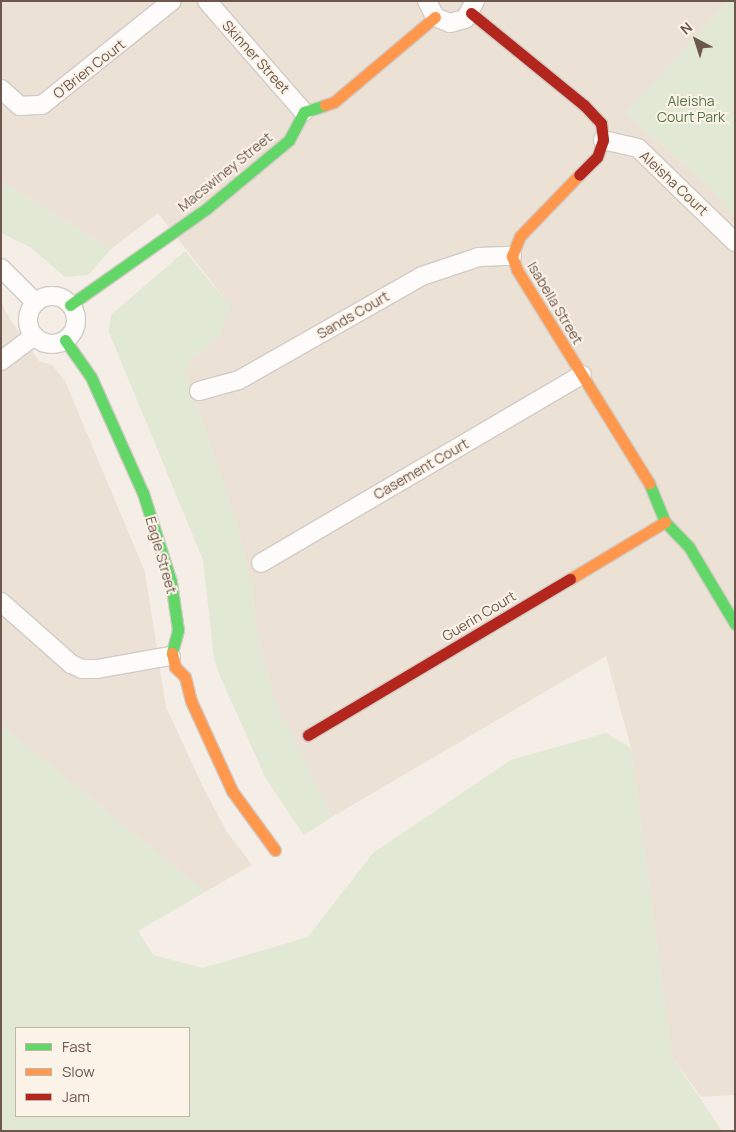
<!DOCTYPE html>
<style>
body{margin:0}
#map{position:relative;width:736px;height:1132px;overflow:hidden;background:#f4eee7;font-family:Manrope,sans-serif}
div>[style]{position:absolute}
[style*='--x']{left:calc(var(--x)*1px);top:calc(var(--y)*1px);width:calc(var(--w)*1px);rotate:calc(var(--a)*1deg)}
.residential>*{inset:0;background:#ece1d5}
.green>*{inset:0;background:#e1e8d3}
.roads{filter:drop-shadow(1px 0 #d2cbc6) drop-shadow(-1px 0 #d2cbc6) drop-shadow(0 1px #d2cbc6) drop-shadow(0 -1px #d2cbc6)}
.street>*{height:18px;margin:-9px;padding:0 9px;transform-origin:9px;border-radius:9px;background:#fdfcfb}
.street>.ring{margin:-9px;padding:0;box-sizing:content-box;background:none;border:18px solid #fdfcfb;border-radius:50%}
.fast>*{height:11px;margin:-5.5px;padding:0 5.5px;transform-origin:5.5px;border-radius:5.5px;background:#63d668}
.slow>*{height:11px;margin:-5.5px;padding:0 5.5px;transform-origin:5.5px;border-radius:5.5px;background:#ff974d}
.jam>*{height:11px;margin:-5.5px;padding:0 5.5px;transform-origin:5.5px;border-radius:5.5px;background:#b3261e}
span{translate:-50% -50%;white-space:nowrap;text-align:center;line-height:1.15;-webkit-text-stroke:4px #fcf3e8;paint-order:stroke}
.street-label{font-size:14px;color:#6d574c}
.park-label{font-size:14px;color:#577749}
.frame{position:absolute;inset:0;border:2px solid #6d574c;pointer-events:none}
.legend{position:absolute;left:15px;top:1027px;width:175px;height:90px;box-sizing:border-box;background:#fcf3e8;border:1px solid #c3b5aa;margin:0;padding:6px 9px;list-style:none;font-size:15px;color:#6d574c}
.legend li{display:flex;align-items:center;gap:10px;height:25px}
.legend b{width:25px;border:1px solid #c3b5aa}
.north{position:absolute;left:671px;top:15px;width:50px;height:50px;-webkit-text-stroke:4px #fcf3e8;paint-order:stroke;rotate:320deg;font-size:14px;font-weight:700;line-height:20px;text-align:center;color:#6d574c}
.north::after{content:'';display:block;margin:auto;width:18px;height:22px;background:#6d574c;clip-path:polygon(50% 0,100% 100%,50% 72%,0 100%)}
</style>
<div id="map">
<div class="residential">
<div style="clip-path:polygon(1px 1px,729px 1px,625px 113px,696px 174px,735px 215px,735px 1095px,701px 1097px,672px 1057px,631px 748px,606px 656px,332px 817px,273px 697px,255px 624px,252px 586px,235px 518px,185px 372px,192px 359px,220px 335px,230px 306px,158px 213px,111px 249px,1px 182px)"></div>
<div style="clip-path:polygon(1px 300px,6px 313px,39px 361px,52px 365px,65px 381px,145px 572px,166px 707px,204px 789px,227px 832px,252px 865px,205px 892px,1px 725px)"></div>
</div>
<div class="green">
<div style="clip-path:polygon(729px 1px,735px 1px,735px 215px,696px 174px,625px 113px)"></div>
<div style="clip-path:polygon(1px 182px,111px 249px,88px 275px,65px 277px,30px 247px,1px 233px)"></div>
<div style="clip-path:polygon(185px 251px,230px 306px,220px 335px,192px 359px,185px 372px,235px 518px,252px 586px,255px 624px,273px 697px,332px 817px,304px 835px,266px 779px,220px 676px,214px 659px,203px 560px,109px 332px,111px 315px)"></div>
<div style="clip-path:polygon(evenodd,1px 725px,205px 892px,138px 931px,153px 955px,203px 968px,308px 937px,373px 853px,511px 760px,606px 733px,631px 748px,672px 1057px,722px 1131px,1px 1131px,1px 725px,189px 1028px,189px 1116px,16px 1116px,16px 1028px,189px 1028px)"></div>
</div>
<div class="roads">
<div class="street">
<div style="--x:207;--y:1;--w:147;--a:48.9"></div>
<div style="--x:427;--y:1;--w:18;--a:63"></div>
<div style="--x:435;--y:17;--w:16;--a:22"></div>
<div style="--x:450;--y:23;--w:16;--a:-15"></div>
<div style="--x:465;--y:19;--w:21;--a:-61"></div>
<div style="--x:1;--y:89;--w:25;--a:42"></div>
<div style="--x:20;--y:106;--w:22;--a:-3"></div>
<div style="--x:42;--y:105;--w:166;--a:-38.7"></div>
<div style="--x:603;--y:140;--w:36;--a:13"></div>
<div style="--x:638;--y:148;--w:135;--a:44.1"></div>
<div style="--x:1;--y:268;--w:49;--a:45"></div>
<div class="ring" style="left:28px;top:296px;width:30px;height:30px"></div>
<div style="--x:1;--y:361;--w:41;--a:-37.1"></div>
<div style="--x:199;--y:391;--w:41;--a:-15.4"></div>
<div style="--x:239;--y:380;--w:210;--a:-29.6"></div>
<div style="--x:422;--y:276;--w:60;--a:-18.4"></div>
<div style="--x:479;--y:257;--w:33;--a:-2"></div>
<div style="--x:261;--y:563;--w:372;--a:-30.4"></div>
<div style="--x:1;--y:602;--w:94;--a:41.5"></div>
<div style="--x:71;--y:664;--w:12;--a:24"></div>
<div style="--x:82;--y:669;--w:15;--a:0"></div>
<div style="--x:97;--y:669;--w:75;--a:-10"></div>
</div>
<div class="fast">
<div style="--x:70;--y:305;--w:166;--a:-35.2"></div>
<div style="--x:206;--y:209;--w:108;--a:-39.7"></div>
<div style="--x:289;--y:140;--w:32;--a:-62"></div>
<div style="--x:304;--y:112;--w:22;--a:-18"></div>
<div style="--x:65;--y:340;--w:45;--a:54.9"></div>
<div style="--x:91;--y:377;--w:127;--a:65.9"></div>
<div style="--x:143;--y:493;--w:93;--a:72.5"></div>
<div style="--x:171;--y:582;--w:49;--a:81.7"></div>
<div style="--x:178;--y:630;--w:24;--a:105"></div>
<div style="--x:649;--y:483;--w:42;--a:67.7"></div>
<div style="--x:665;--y:522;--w:35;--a:46"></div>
<div style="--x:689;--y:547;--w:90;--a:59.1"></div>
</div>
<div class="slow">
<div style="--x:325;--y:105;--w:9;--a:-18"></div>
<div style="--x:334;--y:102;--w:132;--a:-40.1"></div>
<div style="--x:579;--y:175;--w:85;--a:134"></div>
<div style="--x:520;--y:236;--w:22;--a:112"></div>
<div style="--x:512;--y:256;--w:15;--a:70"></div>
<div style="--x:517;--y:270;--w:251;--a:58.2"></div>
<div style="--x:570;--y:579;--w:111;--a:-31"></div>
<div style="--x:172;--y:653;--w:14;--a:78"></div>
<div style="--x:175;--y:667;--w:14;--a:45"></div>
<div style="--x:185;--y:677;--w:25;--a:76"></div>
<div style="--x:191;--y:701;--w:99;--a:65.5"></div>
<div style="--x:232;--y:791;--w:73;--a:53.9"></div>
</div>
<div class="jam">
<div style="--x:471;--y:13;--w:146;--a:39.2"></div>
<div style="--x:584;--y:105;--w:25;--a:47"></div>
<div style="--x:601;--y:123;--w:17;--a:83"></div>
<div style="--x:603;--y:140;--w:18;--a:109"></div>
<div style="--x:597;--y:157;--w:25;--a:135"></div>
<div style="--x:308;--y:735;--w:305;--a:-30.8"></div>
</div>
</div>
<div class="street-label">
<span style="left:256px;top:57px;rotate:48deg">Skinner Street</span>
<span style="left:89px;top:69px;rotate:-38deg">O'Brien Court</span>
<span style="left:225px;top:172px;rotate:-39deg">Macswiney Street</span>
<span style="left:674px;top:183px;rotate:43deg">Aleisha Court</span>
<span style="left:555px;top:303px;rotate:59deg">Isabella Street</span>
<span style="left:353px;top:315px;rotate:-30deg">Sands Court</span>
<span style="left:421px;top:469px;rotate:-30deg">Casement Court</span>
<span style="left:161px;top:555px;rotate:74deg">Eagle Street</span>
<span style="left:479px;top:616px;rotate:-31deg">Guerin Court</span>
</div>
<div class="park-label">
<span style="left:691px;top:109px">Aleisha<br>Court Park</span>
</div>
<div class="frame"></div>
<ul class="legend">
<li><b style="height:6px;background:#63d668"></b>Fast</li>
<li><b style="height:6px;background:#ff974d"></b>Slow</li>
<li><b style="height:6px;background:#b3261e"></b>Jam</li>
</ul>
<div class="north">N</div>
</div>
